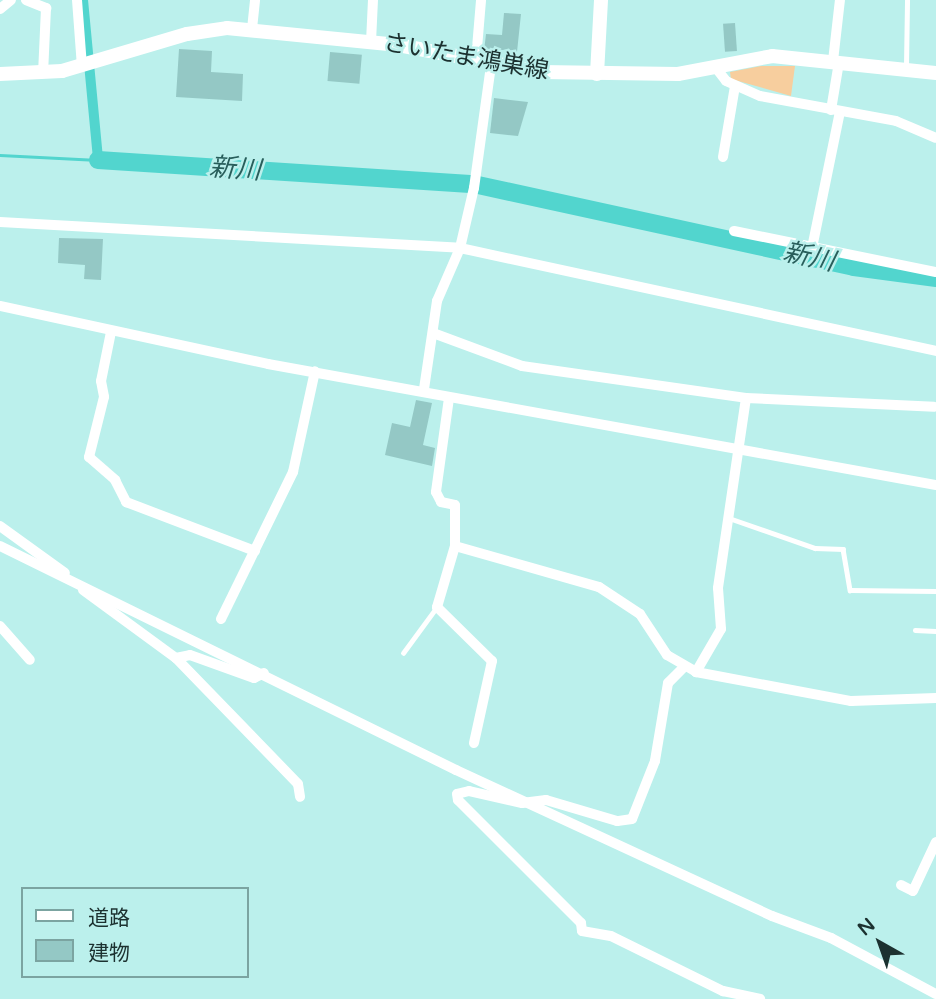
<!DOCTYPE html>
<meta charset="utf-8">
<style>
body{margin:0}
#map{position:relative;width:936px;height:999px;overflow:hidden;background:#bbf0ec;font-family:"Varela Round","Noto Sans JP",sans-serif}
div>[style]{position:absolute}
[style*='--x']{left:calc(var(--x)*1px);top:calc(var(--y)*1px);width:calc(var(--w)*1px);rotate:calc(var(--a)*1deg)}
.green>*{inset:0;background:#f7ce9e}
.stream>*{height:2.5px;margin:-1.25px;padding:0 1.25px;transform-origin:1.25px;border-radius:1.25px;background:#52d5ce}
.canal>*{height:10px;margin:-5px;padding:0 5px;transform-origin:5px;border-radius:5px;background:#52d5ce}
.river>*{height:18px;margin:-9px;padding:0 9px;transform-origin:9px;border-radius:9px;background:#52d5ce}
.building>*{inset:0;background:#94c8c5;transform-origin:0 0}
.lane>*{height:4.5px;margin:-2.25px;padding:0 2.25px;transform-origin:2.25px;border-radius:2.25px;background:#fff}
.street>*{height:10px;margin:-5px;padding:0 5px;transform-origin:5px;border-radius:5px;background:#fff}
.secondary>*{height:14px;margin:-7px;padding:0 7px;transform-origin:7px;border-radius:7px;background:#fff}
.primary>*{height:14px;margin:-7px;padding:0 7px;transform-origin:7px;border-radius:7px;background:#fff}
span{translate:-50% -50%;white-space:nowrap;text-align:center;line-height:1.15;-webkit-text-stroke:5px #bbf0ec;paint-order:stroke}
.street-label{font-size:24px;color:#1c3130}
.water-label{font-size:26px;color:#285e5b;font-style:italic}
.legend{position:absolute;left:21px;top:887px;width:228px;height:91px;box-sizing:border-box;background:#bbf0ec;border:2px solid #7ba4a1;margin:0;padding:9px 12px;list-style:none;font-size:21px;color:#1c3130}
.legend li{display:flex;align-items:center;gap:14px;height:35px}
.legend b{width:35px;border:2px solid #7ba4a1}
.north{position:absolute;left:845px;top:908px;width:70px;height:70px;-webkit-text-stroke:5px #bbf0ec;paint-order:stroke;rotate:320deg;font-size:19px;font-weight:700;line-height:28px;text-align:center;color:#1c3130}
.north::after{content:'';display:block;margin:auto;width:24px;height:32px;background:#1c3130;clip-path:polygon(50% 0,100% 100%,50% 72%,0 100%)}
</style>
<div id="map">
<div class="green">
<div style="clip-path:polygon(761px 66px,795px 66px,791px 96px,731px 79px,730px 72px)"></div>
</div>
<div class="stream">
<div style="--x:0;--y:155;--w:98;--a:2.9"></div>
</div>
<div class="canal">
<div style="--x:83;--y:0;--w:161;--a:84.6"></div>
</div>
<div class="river">
<div style="--x:98;--y:160;--w:373;--a:3.7"></div>
<div style="--x:478;--y:185;--w:385;--a:12.3"></div>
<div style="--x:854;--y:267;--w:83;--a:7.6"></div>
</div>
<div class="building">
<div style="clip-path:polygon(504px 13px,521px 14px,517px 52px,484px 51px,486px 34px,502px 35px)"></div>
<div style="left:735px;top:23px;width:28px;height:12px;rotate:86deg"></div>
<div style="clip-path:polygon(179px 49px,212px 51px,211px 72px,243px 74px,242px 101px,176px 97px)"></div>
<div style="left:330px;top:52px;width:32px;height:29px;rotate:5deg"></div>
<div style="clip-path:polygon(494px 98px,528px 102px,518px 136px,490px 133px)"></div>
<div style="clip-path:polygon(59px 238px,103px 239px,101px 280px,84px 279px,85px 265px,58px 263px)"></div>
<div style="clip-path:polygon(416px 400px,432px 403px,423px 445px,435px 448px,432px 466px,385px 455px,392px 423px,410px 427px)"></div>
</div>
<div class="lane">
<div style="--x:906;--y:66;--w:66;--a:-89.1"></div>
<div style="--x:729;--y:518;--w:91;--a:19.2"></div>
<div style="--x:815;--y:548;--w:28;--a:2"></div>
<div style="--x:843;--y:549;--w:42;--a:80.3"></div>
<div style="--x:850;--y:590;--w:86;--a:0.7"></div>
<div style="--x:915;--y:630;--w:21;--a:3"></div>
<div style="--x:403;--y:653;--w:56;--a:-53.7"></div>
</div>
<div class="street">
<div style="--x:26;--y:0;--w:22;--a:22"></div>
<div style="--x:46;--y:8;--w:65;--a:92.6"></div>
<div style="--x:77;--y:0;--w:66;--a:85.7"></div>
<div style="--x:0;--y:9;--w:14;--a:-39"></div>
<div style="--x:252;--y:29;--w:29;--a:-84"></div>
<div style="--x:371;--y:42;--w:42;--a:-87.3"></div>
<div style="--x:476;--y:60;--w:60;--a:-85.2"></div>
<div style="--x:833;--y:61;--w:61;--a:-83.5"></div>
<div style="--x:716;--y:68;--w:16;--a:52"></div>
<div style="--x:726;--y:81;--w:37;--a:24"></div>
<div style="--x:760;--y:96;--w:138;--a:10.4"></div>
<div style="--x:896;--y:121;--w:43;--a:23"></div>
<div style="--x:831;--y:110;--w:49;--a:-80.5"></div>
<div style="--x:723;--y:157;--w:72;--a:-80.4"></div>
<div style="--x:0;--y:222;--w:461;--a:3.2"></div>
<div style="--x:460;--y:248;--w:487;--a:12.2"></div>
<div style="--x:734;--y:231;--w:206;--a:11.5"></div>
<div style="--x:812;--y:248;--w:139;--a:-78.4"></div>
<div style="--x:0;--y:306;--w:274;--a:12.2"></div>
<div style="--x:268;--y:364;--w:679;--a:10.27"></div>
<div style="--x:111;--y:332;--w:50;--a:101.5"></div>
<div style="--x:101;--y:381;--w:16;--a:79"></div>
<div style="--x:104;--y:397;--w:62;--a:104"></div>
<div style="--x:89;--y:457;--w:35;--a:41"></div>
<div style="--x:115;--y:480;--w:25;--a:63"></div>
<div style="--x:126;--y:502;--w:138;--a:20.8"></div>
<div style="--x:433;--y:333;--w:95;--a:20.3"></div>
<div style="--x:522;--y:366;--w:226;--a:8.1"></div>
<div style="--x:746;--y:398;--w:188;--a:2.7"></div>
<div style="--x:424;--y:389;--w:89;--a:-81.6"></div>
<div style="--x:437;--y:301;--w:58;--a:-66.5"></div>
<div style="--x:460;--y:248;--w:62;--a:-76.9"></div>
<div style="--x:474;--y:188;--w:124;--a:-82.1"></div>
<div style="--x:449;--y:398;--w:95;--a:97.9"></div>
<div style="--x:436;--y:492;--w:11;--a:63"></div>
<div style="--x:441;--y:502;--w:14;--a:12"></div>
<div style="--x:455;--y:505;--w:41;--a:90"></div>
<div style="--x:455;--y:546;--w:150;--a:15.9"></div>
<div style="--x:599;--y:587;--w:49;--a:33.4"></div>
<div style="--x:640;--y:614;--w:49;--a:56.6"></div>
<div style="--x:667;--y:655;--w:34;--a:30"></div>
<div style="--x:746;--y:398;--w:192;--a:98.4"></div>
<div style="--x:718;--y:588;--w:41;--a:85.8"></div>
<div style="--x:721;--y:629;--w:50;--a:120.2"></div>
<div style="--x:696;--y:672;--w:158;--a:10.6"></div>
<div style="--x:851;--y:701;--w:85;--a:-2"></div>
<div style="--x:0;--y:526;--w:80;--a:35.9"></div>
<div style="--x:0;--y:546;--w:508;--a:26.16"></div>
<div style="--x:456;--y:770;--w:348;--a:24.8"></div>
<div style="--x:772;--y:916;--w:63;--a:20.4"></div>
<div style="--x:831;--y:938;--w:119;--a:28.1"></div>
<div style="--x:455;--y:546;--w:64;--a:106.4"></div>
<div style="--x:437;--y:607;--w:77;--a:44.5"></div>
<div style="--x:492;--y:661;--w:84;--a:102.4"></div>
<div style="--x:83;--y:590;--w:115;--a:36.2"></div>
<div style="--x:176;--y:658;--w:175;--a:45.9"></div>
<div style="--x:298;--y:784;--w:13;--a:81"></div>
<div style="--x:221;--y:619;--w:164;--a:-63.9"></div>
<div style="--x:293;--y:472;--w:103;--a:-77.7"></div>
<div style="--x:0;--y:626;--w:45;--a:48.6"></div>
<div style="--x:176;--y:658;--w:14;--a:-12"></div>
<div style="--x:190;--y:655;--w:68;--a:19.8"></div>
<div style="--x:254;--y:678;--w:11;--a:-27"></div>
<div style="--x:683;--y:668;--w:21;--a:135"></div>
<div style="--x:668;--y:683;--w:79;--a:99.5"></div>
<div style="--x:655;--y:761;--w:62;--a:111.6"></div>
<div style="--x:632;--y:819;--w:15;--a:172"></div>
<div style="--x:617;--y:821;--w:74;--a:-163.5"></div>
<div style="--x:546;--y:800;--w:24;--a:173"></div>
<div style="--x:522;--y:803;--w:54;--a:-167.2"></div>
<div style="--x:469;--y:791;--w:12;--a:166"></div>
<div style="--x:457;--y:794;--w:6;--a:81"></div>
<div style="--x:458;--y:800;--w:174;--a:45"></div>
<div style="--x:581;--y:923;--w:8;--a:83"></div>
<div style="--x:582;--y:931;--w:29;--a:10"></div>
<div style="--x:611;--y:936;--w:125;--a:26.2"></div>
<div style="--x:723;--y:991;--w:38;--a:12"></div>
<div style="--x:901;--y:885;--w:13;--a:27"></div>
<div style="--x:913;--y:891;--w:54;--a:-64.9"></div>
</div>
<div class="secondary">
<div style="--x:597;--y:74;--w:74;--a:-86.9"></div>
</div>
<div class="primary">
<div style="--x:0;--y:74;--w:62;--a:-2.8"></div>
<div style="--x:62;--y:71;--w:130;--a:-16.5"></div>
<div style="--x:187;--y:34;--w:40;--a:-8.5"></div>
<div style="--x:227;--y:28;--w:172;--a:5.7"></div>
<div style="--x:398;--y:45;--w:146;--a:10.7"></div>
<div style="--x:541;--y:72;--w:137;--a:0.8"></div>
<div style="--x:678;--y:74;--w:96;--a:-10.8"></div>
<div style="--x:772;--y:56;--w:165;--a:5.9"></div>
</div>
<div class="street-label">
<span style="left:466px;top:57px;rotate:10deg">さいたま鴻巣線</span>
</div>
<div class="water-label">
<span style="left:235px;top:169px;rotate:4deg">新川</span>
<span style="left:809px;top:257px;rotate:12deg">新川</span>
</div>
<ul class="legend">
<li><b style="height:9px;background:#fff"></b>道路</li>
<li><b style="height:19px;background:#94c8c5"></b>建物</li>
</ul>
<div class="north">N</div>
</div>
